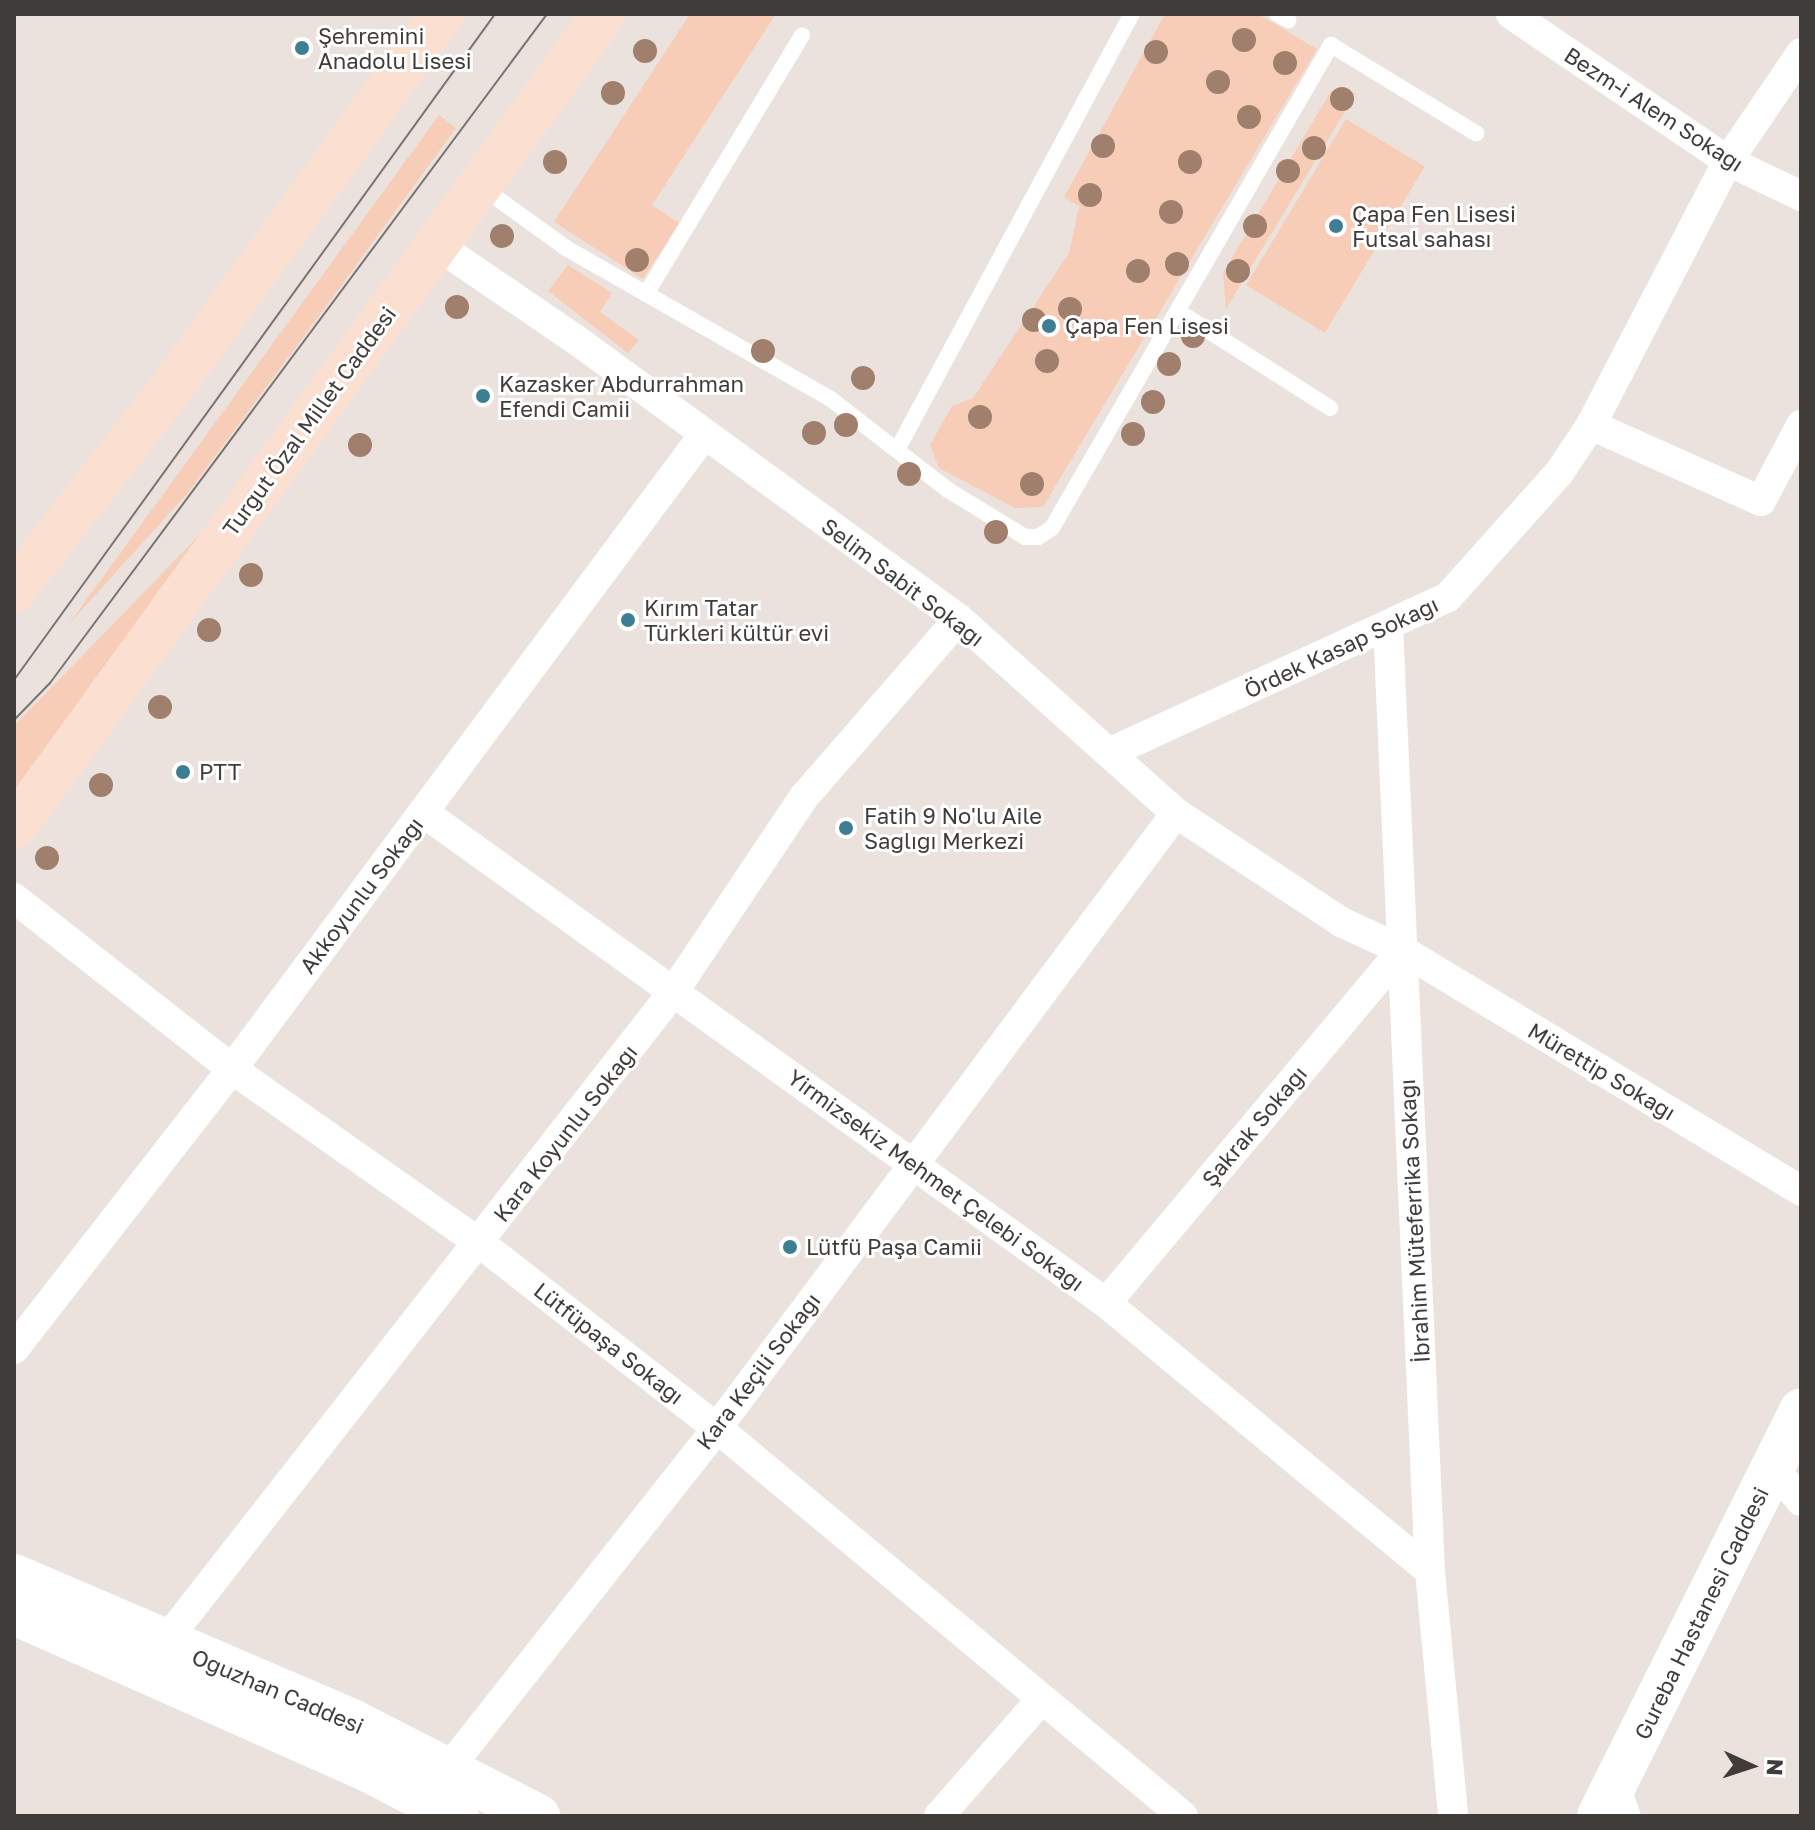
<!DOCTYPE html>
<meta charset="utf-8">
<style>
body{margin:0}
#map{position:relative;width:1815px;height:1830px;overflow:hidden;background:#ebe2de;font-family:"Golos Text",sans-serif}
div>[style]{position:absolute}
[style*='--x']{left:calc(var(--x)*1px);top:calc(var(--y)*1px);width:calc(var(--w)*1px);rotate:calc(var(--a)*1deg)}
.green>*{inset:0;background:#f7cdb7;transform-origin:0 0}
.lane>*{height:16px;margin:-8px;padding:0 8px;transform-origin:8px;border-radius:8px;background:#fff}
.street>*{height:30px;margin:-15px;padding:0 15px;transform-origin:15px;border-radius:15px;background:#fff}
.secondary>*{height:44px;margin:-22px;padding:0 22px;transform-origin:22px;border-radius:22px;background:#fff}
.primary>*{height:44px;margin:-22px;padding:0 22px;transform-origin:22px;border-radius:22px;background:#fbe0d2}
.tram>*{height:2px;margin:-1px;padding:0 1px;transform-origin:1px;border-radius:1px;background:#797472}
.trees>*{width:24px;height:24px;margin:-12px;border-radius:50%;background:#a0806d}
.dots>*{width:22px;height:22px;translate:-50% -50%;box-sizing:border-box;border:4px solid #fff;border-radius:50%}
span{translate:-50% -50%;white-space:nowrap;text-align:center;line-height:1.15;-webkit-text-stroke:6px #fff;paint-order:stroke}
.poi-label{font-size:22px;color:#3f3c3a}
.left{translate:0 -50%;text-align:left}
.street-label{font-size:22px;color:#3f3c3a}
.frame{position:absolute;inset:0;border:16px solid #3f3c3a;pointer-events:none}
.north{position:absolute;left:1711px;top:1726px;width:80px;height:80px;-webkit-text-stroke:6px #fff;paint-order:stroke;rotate:93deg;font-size:22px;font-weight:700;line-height:32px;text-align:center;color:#3f3c3a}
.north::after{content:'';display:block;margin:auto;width:28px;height:36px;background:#3f3c3a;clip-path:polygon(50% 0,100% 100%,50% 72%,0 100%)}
</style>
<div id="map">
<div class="green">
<div style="clip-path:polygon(690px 14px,776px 14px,652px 205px,679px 223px,643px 279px,554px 222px)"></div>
<div style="clip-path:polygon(1165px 14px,1258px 14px,1317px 49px,1043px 507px,1015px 508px,939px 468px,930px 445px,952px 406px,973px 398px,1069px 253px,1079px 206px,1064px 197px)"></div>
<div style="clip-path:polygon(1331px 91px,1356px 93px,1226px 309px,1223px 273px)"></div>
<div style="clip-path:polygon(439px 115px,456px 128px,333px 297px,187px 494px,68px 625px)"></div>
<div style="left:1346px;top:119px;width:92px;height:194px;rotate:31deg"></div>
<div style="clip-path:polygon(568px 265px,612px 293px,600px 312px,639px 340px,628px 353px,548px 291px)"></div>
<div style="clip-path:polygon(215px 519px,14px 799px,14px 726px)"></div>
</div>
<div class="lane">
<div style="--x:1277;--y:14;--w:13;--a:29"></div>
<div style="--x:480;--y:186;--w:106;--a:35.8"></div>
<div style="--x:566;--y:248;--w:306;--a:29.7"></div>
<div style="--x:832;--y:400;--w:147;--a:37.8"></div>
<div style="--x:948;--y:490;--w:90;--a:31.4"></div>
<div style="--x:1025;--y:537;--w:13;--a:0"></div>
<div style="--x:1038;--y:537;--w:17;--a:-33"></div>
<div style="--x:1052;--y:528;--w:558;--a:-59.99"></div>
<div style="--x:1331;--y:45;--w:170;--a:31.3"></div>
<div style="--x:646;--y:294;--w:302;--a:-58.9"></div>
<div style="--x:1179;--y:312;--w:179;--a:32.4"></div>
<div style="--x:898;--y:448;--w:493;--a:-61.7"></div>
<div style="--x:1623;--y:1787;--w:31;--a:71"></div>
</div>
<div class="street">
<div style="--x:1511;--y:14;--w:262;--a:34.1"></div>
<div style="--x:1728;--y:161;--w:81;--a:25.6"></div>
<div style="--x:437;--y:245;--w:167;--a:34.3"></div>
<div style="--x:575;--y:339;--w:475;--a:36.1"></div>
<div style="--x:959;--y:619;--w:291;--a:41.8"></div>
<div style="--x:1176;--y:813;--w:198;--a:33.4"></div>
<div style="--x:1341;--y:922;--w:67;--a:24.7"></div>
<div style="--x:1402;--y:950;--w:466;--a:31.1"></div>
<div style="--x:1591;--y:425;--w:186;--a:24.1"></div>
<div style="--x:1761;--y:501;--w:86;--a:-62.2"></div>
<div style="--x:1388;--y:625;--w:947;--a:87.46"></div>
<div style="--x:1430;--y:1571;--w:246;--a:84.6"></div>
<div style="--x:1109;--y:753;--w:373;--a:-24.7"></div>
<div style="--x:1448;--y:597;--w:166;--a:-48.2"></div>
<div style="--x:1559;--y:473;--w:58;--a:-56.3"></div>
<div style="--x:1591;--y:425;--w:297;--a:-62.6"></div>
<div style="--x:1728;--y:161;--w:130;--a:-55.9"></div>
<div style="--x:423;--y:812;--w:841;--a:35.71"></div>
<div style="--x:1106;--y:1303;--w:420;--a:39.6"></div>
<div style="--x:14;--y:898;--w:277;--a:38.1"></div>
<div style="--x:232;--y:1069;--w:303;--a:35.1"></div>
<div style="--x:480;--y:1243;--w:301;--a:38"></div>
<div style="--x:717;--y:1428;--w:606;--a:39.78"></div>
<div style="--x:1106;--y:1303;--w:461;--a:-50"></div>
<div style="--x:14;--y:1349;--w:355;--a:-52.1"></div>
<div style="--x:232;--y:1069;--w:789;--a:-53.35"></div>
<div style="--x:1773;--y:1467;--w:44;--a:50.5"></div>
<div style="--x:164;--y:1643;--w:828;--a:-51.97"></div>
<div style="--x:674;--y:991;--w:234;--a:-56.2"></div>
<div style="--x:804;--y:797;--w:236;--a:-49"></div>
<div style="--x:448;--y:1769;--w:434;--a:-51.7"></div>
<div style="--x:717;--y:1428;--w:767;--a:-53.26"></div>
<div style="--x:939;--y:1816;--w:153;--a:-48.7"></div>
</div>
<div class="secondary">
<div style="--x:14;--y:1576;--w:370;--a:23.2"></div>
<div style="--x:354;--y:1722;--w:207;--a:27.1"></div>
<div style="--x:14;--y:1613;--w:387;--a:23.9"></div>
<div style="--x:368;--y:1770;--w:100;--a:27.3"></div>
<div style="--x:1599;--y:1816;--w:453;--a:-63.5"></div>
</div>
<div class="primary">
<div style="--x:14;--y:590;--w:259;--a:-52.1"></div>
<div style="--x:173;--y:386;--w:459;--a:-54.1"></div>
<div style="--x:14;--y:828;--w:1005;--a:-54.06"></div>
</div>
<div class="tram">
<div style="--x:14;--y:680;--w:822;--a:-54.16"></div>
<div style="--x:14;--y:720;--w:52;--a:-45.8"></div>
<div style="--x:50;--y:683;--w:833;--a:-53.39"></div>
</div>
<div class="trees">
<div style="left:1244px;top:40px"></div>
<div style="left:645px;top:51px"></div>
<div style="left:1156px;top:52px"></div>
<div style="left:1285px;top:63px"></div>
<div style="left:1218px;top:82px"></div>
<div style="left:613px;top:93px"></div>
<div style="left:1342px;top:99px"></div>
<div style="left:1249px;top:117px"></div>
<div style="left:1103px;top:146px"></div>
<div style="left:1314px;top:148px"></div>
<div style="left:555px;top:162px"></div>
<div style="left:1190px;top:162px"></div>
<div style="left:1288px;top:171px"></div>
<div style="left:1090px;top:195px"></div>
<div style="left:1171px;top:212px"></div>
<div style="left:1255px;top:226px"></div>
<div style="left:502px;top:236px"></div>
<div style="left:637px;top:260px"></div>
<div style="left:1177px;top:264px"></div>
<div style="left:1138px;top:271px"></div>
<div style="left:1238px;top:271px"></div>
<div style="left:457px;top:307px"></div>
<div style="left:1070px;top:309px"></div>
<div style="left:1034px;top:320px"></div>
<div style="left:1193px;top:336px"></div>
<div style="left:763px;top:351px"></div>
<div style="left:1047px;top:361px"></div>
<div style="left:1169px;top:364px"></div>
<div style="left:863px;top:378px"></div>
<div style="left:1153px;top:402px"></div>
<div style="left:980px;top:417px"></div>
<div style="left:846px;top:425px"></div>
<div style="left:814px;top:433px"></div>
<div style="left:1133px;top:434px"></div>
<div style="left:360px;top:445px"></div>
<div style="left:909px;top:474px"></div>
<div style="left:1032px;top:484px"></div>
<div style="left:996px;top:532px"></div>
<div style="left:251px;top:575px"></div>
<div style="left:209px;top:630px"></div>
<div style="left:160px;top:707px"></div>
<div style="left:101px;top:785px"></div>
<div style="left:47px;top:858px"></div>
</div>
<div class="dots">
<div style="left:302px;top:48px;background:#3e7e92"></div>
<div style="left:1336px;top:226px;background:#3e7e92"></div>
<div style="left:1049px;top:326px;background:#3e7e92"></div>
<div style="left:483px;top:396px;background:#3e7e92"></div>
<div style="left:628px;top:620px;background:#3e7e92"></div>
<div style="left:183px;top:772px;background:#3e7e92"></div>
<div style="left:846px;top:828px;background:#3e7e92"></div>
<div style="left:790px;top:1247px;background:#3e7e92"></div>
</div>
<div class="poi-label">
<span class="left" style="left:318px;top:48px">Şehremini<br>Anadolu Lisesi</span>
<span class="left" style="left:1352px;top:226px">Çapa Fen Lisesi<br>Futsal sahası</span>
<span class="left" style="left:1065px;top:326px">Çapa Fen Lisesi</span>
<span class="left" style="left:499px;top:396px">Kazasker Abdurrahman<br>Efendi Camii</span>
<span class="left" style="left:644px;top:620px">Kırım Tatar<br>Türkleri kültür evi</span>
<span class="left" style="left:199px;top:772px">PTT</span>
<span class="left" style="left:864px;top:828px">Fatih 9 No'lu Aile<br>Sağlığı Merkezi</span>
<span class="left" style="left:806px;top:1247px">Lütfü Paşa Camii</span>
</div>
<div class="street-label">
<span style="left:1654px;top:109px;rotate:33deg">Bezm-i Alem Sokağı</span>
<span style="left:309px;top:421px;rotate:-54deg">Turgut Özal Millet Caddesi</span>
<span style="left:903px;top:582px;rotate:37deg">Selim Sabit Sokağı</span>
<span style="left:1341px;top:647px;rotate:-25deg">Ördek Kasap Sokağı</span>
<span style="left:361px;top:895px;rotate:-53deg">Akkoyunlu Sokağı</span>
<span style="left:1602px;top:1071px;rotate:31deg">Mürettip Sokağı</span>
<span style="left:1254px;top:1126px;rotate:-50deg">Şakrak Sokağı</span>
<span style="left:565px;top:1133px;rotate:-52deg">Kara Koyunlu Sokağı</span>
<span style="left:936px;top:1180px;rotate:36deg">Yirmizsekiz Mehmet Çelebi Sokağı</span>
<span style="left:1414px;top:1221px;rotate:-93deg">İbrahim Müteferrika Sokağı</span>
<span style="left:609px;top:1343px;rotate:38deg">Lütfüpaşa Sokağı</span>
<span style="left:758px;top:1371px;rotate:-53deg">Kara Keçili Sokağı</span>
<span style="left:1701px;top:1613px;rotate:-64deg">Gureba Hastanesi Caddesi</span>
<span style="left:278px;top:1691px;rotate:23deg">Oğuzhan Caddesi</span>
</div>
<div class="frame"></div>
<div class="north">N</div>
</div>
